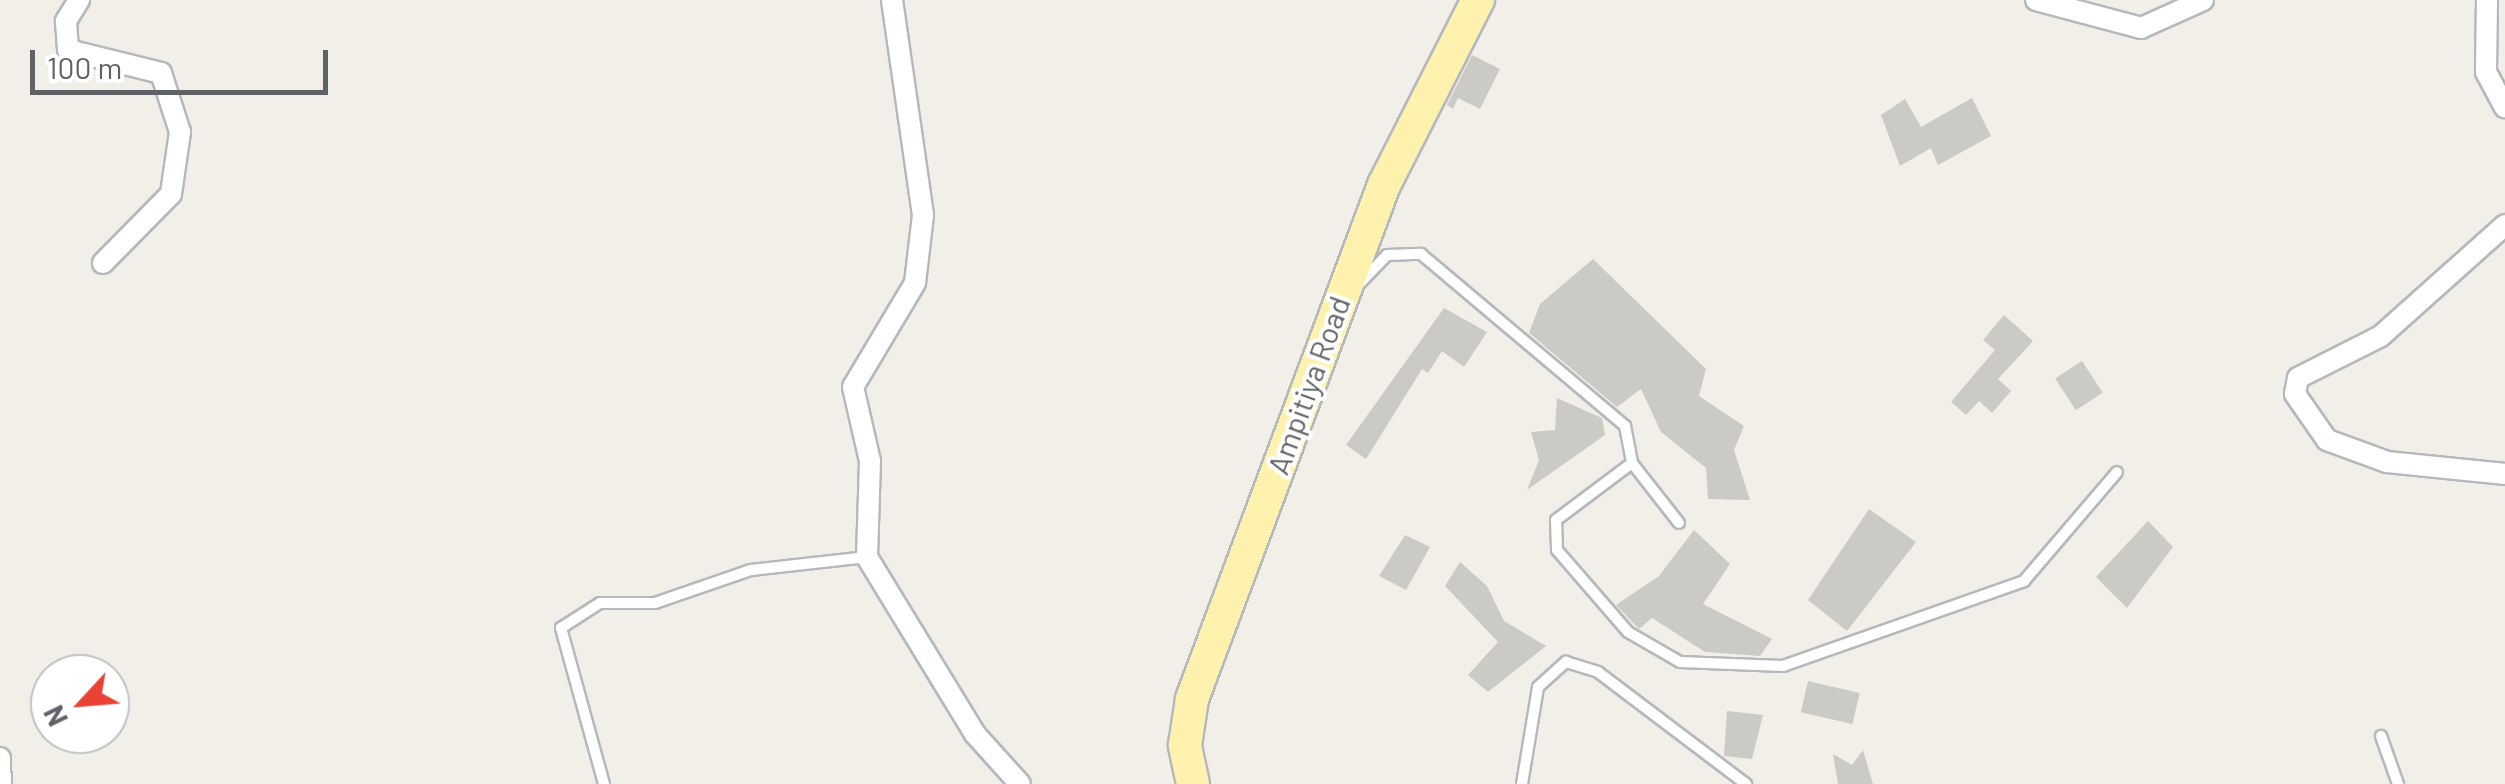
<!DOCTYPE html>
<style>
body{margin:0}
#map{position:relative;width:2505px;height:784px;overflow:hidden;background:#f1efe8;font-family:Barlow,sans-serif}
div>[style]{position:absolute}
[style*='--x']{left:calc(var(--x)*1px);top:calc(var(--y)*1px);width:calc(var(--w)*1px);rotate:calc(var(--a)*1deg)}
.building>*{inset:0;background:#cccac5;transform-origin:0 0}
.roads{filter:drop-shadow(2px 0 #b5b8bc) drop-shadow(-2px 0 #b5b8bc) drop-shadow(0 2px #b5b8bc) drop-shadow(0 -2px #b5b8bc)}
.service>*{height:10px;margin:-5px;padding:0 5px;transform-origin:5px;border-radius:5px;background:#fff}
.minor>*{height:20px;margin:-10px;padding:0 10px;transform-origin:10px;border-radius:10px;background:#fff}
.primary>*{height:32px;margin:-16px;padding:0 16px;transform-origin:16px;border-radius:16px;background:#fff2af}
span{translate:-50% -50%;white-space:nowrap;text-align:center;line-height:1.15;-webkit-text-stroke:8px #fff;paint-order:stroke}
.street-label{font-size:30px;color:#5f6368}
.north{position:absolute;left:30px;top:654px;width:100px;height:100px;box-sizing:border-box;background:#fff;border:2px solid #bfc1c3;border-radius:50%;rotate:244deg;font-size:28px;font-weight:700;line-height:40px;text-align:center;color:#5f6368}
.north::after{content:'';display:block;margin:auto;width:35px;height:45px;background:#ea4335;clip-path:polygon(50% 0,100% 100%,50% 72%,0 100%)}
.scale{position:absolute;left:30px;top:50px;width:298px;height:45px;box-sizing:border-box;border:5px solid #5f6368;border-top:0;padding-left:12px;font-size:30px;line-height:35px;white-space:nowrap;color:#5f6368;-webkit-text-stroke:8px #fff;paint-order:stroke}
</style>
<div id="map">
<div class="building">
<div style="clip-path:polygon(1472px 55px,1500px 69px,1480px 109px,1458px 98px,1453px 109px,1447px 105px)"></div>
<div style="clip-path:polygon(1972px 98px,1991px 136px,1938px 165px,1931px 148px,1900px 166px,1881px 115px,1905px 99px,1921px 127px)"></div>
<div style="clip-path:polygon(1593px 259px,1706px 369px,1699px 396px,1744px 426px,1734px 450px,1750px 500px,1708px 499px,1706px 468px,1661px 432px,1641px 389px,1617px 407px,1529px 333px,1540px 304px)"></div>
<div style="clip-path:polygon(1444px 308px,1487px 332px,1464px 367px,1442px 351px,1428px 373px,1422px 369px,1366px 459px,1346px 445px)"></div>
<div style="clip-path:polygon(2004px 315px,2033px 341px,1998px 379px,2011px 391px,1992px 413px,1979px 401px,1966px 415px,1951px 402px,1995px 350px,1983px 340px)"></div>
<div style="left:2082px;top:361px;width:38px;height:32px;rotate:57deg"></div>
<div style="clip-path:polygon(1557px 398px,1602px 418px,1605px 435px,1527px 490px,1539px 460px,1531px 432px,1555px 430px)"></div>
<div style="clip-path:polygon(1869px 509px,1916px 542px,1847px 631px,1808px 600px)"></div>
<div style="clip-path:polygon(2148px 521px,2173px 547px,2127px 608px,2096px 577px)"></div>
<div style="clip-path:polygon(1694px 530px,1730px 564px,1703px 604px,1772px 639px,1760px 656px,1705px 652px,1652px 618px,1639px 629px,1616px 605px,1659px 576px)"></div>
<div style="clip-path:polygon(1405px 535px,1430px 547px,1406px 590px,1379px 576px)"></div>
<div style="clip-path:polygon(1460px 562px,1487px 586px,1504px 621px,1546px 646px,1488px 692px,1468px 675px,1498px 642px,1445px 586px)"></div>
<div style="left:1808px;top:681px;width:53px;height:32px;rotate:13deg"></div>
<div style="clip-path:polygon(1727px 711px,1763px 715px,1752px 759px,1724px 756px)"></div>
<div style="clip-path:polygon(1863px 750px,1873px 784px,1838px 784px,1833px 754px,1852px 765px)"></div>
</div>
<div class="roads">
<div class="service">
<div style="--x:1360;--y:283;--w:39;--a:-46"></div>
<div style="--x:1387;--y:255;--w:34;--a:-2"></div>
<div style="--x:1421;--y:254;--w:267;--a:40.1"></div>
<div style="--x:1625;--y:426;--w:38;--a:79"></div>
<div style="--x:1632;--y:463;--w:95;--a:143.1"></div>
<div style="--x:1556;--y:520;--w:30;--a:88"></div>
<div style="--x:1557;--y:550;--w:108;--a:49.1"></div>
<div style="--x:1628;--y:632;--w:60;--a:30"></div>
<div style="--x:1680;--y:662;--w:103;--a:2.2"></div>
<div style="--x:1783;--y:666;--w:256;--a:-19.4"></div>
<div style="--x:2024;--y:581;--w:143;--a:-49.5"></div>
<div style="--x:1632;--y:463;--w:76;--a:51.9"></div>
<div style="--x:2381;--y:736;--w:51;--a:70.5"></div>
<div style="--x:604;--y:784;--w:162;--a:-105.4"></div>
<div style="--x:561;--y:628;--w:46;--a:-32.7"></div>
<div style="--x:600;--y:603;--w:55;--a:0"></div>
<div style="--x:655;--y:603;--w:102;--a:-19"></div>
<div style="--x:751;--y:570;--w:117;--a:-6.4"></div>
<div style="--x:1522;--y:784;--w:98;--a:-80.6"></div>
<div style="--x:1538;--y:687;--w:38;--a:-42"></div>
<div style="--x:1566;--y:662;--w:34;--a:17"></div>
<div style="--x:1598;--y:672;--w:186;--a:37.1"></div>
</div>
<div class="minor">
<div style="--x:79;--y:0;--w:25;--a:122"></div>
<div style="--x:66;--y:21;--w:29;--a:86"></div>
<div style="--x:68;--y:50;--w:96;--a:13.9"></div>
<div style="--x:161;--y:73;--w:62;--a:72.1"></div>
<div style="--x:180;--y:132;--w:63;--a:98.3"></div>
<div style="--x:171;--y:194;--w:97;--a:134.6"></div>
<div style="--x:892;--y:0;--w:217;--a:81.8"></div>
<div style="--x:923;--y:215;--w:68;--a:96.7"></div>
<div style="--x:915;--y:283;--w:121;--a:120.8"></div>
<div style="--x:853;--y:387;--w:76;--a:77.1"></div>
<div style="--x:870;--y:461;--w:96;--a:91.8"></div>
<div style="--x:867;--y:557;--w:207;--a:58.6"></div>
<div style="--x:975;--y:734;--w:67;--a:48"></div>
<div style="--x:2036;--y:0;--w:109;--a:14.9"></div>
<div style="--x:2141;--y:28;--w:68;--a:-24.3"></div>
<div style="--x:2487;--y:0;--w:72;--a:90.8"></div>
<div style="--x:2486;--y:72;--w:40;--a:62"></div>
<div style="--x:2505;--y:225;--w:166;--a:138.2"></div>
<div style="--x:2381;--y:336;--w:93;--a:153.2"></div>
<div style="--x:2298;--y:378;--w:16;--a:101"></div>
<div style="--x:2295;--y:394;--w:56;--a:55.2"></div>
<div style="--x:2327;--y:440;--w:64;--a:20.1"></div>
<div style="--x:2387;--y:462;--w:119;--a:5.8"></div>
<div style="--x:0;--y:758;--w:26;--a:88"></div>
</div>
<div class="primary">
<div style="--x:1193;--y:784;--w:40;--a:-102"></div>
<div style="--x:1185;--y:745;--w:47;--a:-81.3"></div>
<div style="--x:1192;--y:699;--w:549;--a:-69.52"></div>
<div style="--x:1384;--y:185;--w:208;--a:-63.1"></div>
</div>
</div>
<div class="street-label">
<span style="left:1308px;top:385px;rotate:-70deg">Ampitiya Road</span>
</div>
<div class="north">N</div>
<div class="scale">100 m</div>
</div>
